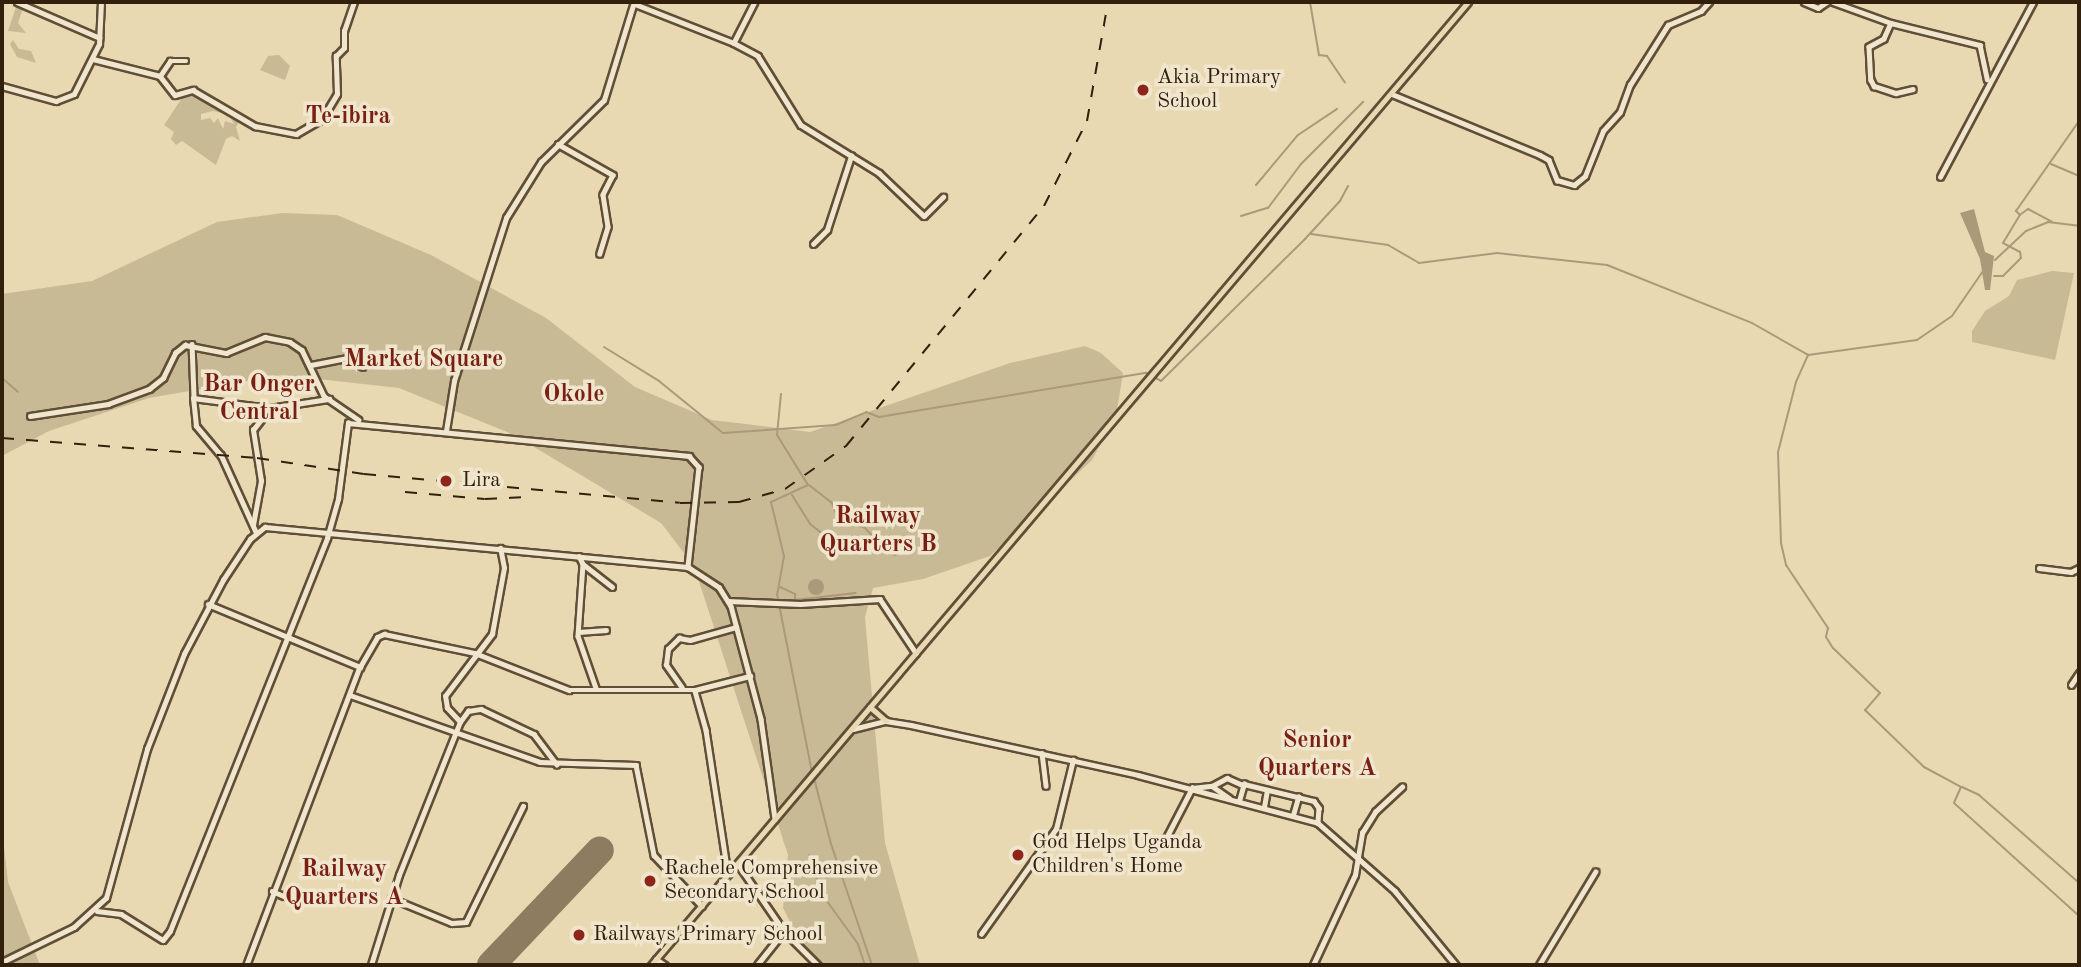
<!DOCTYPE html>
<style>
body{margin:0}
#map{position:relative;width:2081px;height:967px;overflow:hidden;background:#e8d9b2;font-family:"Old Standard TT",serif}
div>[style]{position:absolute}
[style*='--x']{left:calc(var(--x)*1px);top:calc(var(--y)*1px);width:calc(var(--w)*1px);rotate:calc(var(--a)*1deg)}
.green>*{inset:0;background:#c9ba96}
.water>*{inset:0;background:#aa9a7a}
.round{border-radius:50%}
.stream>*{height:2px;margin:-1px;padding:0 1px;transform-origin:1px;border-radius:1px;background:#aa9a7a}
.runway>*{height:28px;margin:-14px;padding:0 14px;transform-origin:14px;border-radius:14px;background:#8d7c5f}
.roads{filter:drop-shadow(2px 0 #604e36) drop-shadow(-2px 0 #604e36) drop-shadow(0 2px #604e36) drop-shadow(0 -2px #604e36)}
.minor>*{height:4.5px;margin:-2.25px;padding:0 2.25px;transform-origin:2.25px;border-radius:2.25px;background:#f0e6cd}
.major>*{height:5px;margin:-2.5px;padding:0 2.5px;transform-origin:2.5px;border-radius:2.5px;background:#e8d9b2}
.rail>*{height:2px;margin-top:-1px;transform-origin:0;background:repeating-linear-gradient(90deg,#32200c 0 12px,transparent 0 24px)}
.dots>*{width:19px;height:19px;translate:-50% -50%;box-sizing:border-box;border:4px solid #f0e6cd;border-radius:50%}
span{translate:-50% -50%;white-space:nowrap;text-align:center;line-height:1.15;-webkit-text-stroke:7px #f0e6cd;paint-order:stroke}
.poi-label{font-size:21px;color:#32200c}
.left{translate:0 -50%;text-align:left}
.quarter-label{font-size:24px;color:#7a1f14;font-weight:700}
.frame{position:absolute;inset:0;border:4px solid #32200c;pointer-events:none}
</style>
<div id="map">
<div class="green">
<div style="clip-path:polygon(16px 7px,23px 8px,18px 23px,26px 33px,8px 31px)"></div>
<div style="clip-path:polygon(13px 40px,19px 49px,31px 51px,36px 63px,17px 57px,10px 44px)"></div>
<div style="clip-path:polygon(279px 55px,290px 66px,285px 80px,260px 70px,268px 56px)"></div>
<div style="clip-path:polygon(evenodd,188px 89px,240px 120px,236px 127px,240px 141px,232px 136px,226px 139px,216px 165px,182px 141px,176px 145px,171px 139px,174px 132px,164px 125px,188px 89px,213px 111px,229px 115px,234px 124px,225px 121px,223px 129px,218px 118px,214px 123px,210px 118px,201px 120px,201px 114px,213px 111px)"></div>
<div style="clip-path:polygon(282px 213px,337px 215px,431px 255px,546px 318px,635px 387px,712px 420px,810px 432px,1010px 363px,1085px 346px,1101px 353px,1123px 373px,1116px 416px,1092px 460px,990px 556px,923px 579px,873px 588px,865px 617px,885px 843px,920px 965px,812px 965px,783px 908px,788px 855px,694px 566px,661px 523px,514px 435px,399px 388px,282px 375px,149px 398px,49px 431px,2px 456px,2px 294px,92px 281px,217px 222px)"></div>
<div style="clip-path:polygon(2052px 271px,2074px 273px,2055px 360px,1972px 342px,1972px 331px,1985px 311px,2009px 296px,2017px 280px)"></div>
<div style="clip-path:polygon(2px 829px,8px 882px,40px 965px,2px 965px)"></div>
</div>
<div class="water">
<div style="clip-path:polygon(1974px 209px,1985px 252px,1994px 256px,1990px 290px,1985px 290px,1980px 259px,1960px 213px)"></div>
<div class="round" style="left:808px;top:579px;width:16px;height:16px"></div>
</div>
<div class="stream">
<div style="--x:1310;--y:2;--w:54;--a:80.4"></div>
<div style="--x:1319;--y:55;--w:8;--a:7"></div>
<div style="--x:1327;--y:56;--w:32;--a:56"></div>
<div style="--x:2051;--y:164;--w:30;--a:23"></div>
<div style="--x:1256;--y:185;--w:65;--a:-50"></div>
<div style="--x:1298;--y:135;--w:47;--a:-33.7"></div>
<div style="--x:2021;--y:214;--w:9;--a:-36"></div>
<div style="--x:2028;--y:209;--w:27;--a:28"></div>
<div style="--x:1241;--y:216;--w:28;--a:-17"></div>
<div style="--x:1268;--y:208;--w:55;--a:-53.1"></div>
<div style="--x:1301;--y:164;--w:88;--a:-45"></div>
<div style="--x:1311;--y:234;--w:78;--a:8.1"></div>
<div style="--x:1388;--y:245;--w:36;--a:30"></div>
<div style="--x:1419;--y:263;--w:79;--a:-7.3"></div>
<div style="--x:1497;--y:253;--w:111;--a:6.2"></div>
<div style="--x:1607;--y:265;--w:156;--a:21.8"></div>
<div style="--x:1752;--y:323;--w:64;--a:29.7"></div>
<div style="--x:1808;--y:355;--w:110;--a:-7.8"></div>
<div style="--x:1917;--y:340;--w:42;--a:-34.4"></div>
<div style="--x:1952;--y:316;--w:55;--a:-55.4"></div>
<div style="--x:1995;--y:260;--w:42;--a:-43.1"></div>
<div style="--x:2026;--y:231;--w:24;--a:-22"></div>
<div style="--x:2048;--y:222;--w:31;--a:7"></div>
<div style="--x:1994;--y:276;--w:9;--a:0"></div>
<div style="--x:2003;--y:276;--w:25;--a:-45"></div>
<div style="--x:2021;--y:258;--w:6;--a:-99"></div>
<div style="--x:2020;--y:252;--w:19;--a:-152"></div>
<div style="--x:2003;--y:243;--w:33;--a:-59"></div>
<div style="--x:2020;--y:215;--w:6;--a:-135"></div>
<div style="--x:2016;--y:211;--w:110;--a:-55"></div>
<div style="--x:604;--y:347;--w:65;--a:31.7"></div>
<div style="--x:659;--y:381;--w:82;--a:39.1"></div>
<div style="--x:723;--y:433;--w:113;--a:-4"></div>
<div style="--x:836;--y:425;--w:33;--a:-23"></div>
<div style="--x:866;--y:412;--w:14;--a:21"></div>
<div style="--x:879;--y:417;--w:271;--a:-9.4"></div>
<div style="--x:1146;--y:373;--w:17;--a:28"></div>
<div style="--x:1161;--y:381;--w:202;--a:-44.6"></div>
<div style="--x:1305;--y:239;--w:52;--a:-47.4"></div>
<div style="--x:1340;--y:201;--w:17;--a:-62"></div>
<div style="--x:1808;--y:355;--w:30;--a:114"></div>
<div style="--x:1796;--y:382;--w:72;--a:104.4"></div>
<div style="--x:1778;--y:452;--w:91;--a:88.1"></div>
<div style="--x:1781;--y:543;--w:23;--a:77"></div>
<div style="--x:1786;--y:565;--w:76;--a:56.3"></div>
<div style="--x:1828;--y:628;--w:9;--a:103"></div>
<div style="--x:1826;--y:637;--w:13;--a:58"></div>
<div style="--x:1833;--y:648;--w:65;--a:43.8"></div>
<div style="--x:1880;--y:693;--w:23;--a:131"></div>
<div style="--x:1865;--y:710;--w:82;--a:44"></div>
<div style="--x:1924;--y:767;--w:42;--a:28.4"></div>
<div style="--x:1961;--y:787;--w:17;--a:114"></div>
<div style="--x:1954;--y:803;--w:169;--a:42.1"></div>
<div style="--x:2;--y:378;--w:21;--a:41"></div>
<div style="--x:781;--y:394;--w:41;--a:95.6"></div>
<div style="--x:777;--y:435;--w:59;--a:58.2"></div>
<div style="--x:808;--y:485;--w:41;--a:155.3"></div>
<div style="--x:771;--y:502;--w:56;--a:76.5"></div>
<div style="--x:784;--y:556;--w:39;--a:100"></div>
<div style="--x:777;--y:594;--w:182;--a:78.9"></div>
<div style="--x:809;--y:485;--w:29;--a:38"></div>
<div style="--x:832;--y:503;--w:14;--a:69"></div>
<div style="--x:837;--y:516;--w:30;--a:23"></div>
<div style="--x:865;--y:528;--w:34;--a:47"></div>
<div style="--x:888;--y:553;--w:8;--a:14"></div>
<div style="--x:792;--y:495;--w:34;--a:58"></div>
<div style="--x:810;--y:524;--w:16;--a:38"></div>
<div style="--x:823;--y:534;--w:10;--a:90"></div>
<div style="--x:780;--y:587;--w:17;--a:25"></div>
<div style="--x:795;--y:594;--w:6;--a:90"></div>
<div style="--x:795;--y:600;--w:61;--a:-6.5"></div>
<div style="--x:814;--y:778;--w:68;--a:75.6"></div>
<div style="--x:831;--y:844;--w:128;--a:71.3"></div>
<div style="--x:1962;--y:787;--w:19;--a:25"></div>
<div style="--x:1979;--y:795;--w:133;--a:41.3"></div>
<div style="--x:809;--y:855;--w:40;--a:72"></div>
<div style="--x:821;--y:893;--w:63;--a:54"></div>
<div style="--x:858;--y:944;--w:22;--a:72"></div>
</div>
<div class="runway">
<div style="--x:491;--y:965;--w:158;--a:-46.5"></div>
</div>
<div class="roads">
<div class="minor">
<div style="--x:17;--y:2;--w:90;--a:23.4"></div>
<div style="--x:755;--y:2;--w:46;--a:117.1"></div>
<div style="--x:734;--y:43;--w:27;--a:28"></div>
<div style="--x:758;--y:56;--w:81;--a:58.1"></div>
<div style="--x:801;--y:125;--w:92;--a:31.6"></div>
<div style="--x:879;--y:173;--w:62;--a:43.7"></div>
<div style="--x:924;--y:216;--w:27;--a:-45"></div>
<div style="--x:1804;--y:2;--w:15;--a:23"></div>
<div style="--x:1818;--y:8;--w:11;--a:-34"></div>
<div style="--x:1833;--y:2;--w:62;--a:19.9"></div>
<div style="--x:1891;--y:23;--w:92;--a:13.9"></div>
<div style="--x:1980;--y:45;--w:35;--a:78"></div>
<div style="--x:635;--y:4;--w:106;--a:21.5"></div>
<div style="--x:1891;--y:23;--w:17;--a:114"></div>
<div style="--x:1884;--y:39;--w:17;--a:152"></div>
<div style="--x:1869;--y:47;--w:33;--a:87"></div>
<div style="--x:1871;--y:80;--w:7;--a:63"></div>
<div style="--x:1874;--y:86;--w:23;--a:18"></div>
<div style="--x:1896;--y:93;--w:17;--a:-13"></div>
<div style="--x:93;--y:59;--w:69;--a:14.2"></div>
<div style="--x:160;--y:76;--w:24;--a:52"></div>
<div style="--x:175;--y:95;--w:19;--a:-16"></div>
<div style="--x:193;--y:90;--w:72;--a:30.1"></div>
<div style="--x:255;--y:126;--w:42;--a:11"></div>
<div style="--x:296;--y:134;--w:30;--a:-30"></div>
<div style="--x:322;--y:119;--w:29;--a:-59"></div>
<div style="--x:337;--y:94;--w:38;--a:-92"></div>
<div style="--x:336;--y:56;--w:11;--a:-45"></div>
<div style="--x:344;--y:48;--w:17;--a:-90"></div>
<div style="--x:344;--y:31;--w:31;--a:-71"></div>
<div style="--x:160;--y:76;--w:18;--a:-56"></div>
<div style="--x:170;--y:61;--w:16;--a:0"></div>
<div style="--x:2;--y:86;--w:56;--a:15.5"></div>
<div style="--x:56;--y:101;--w:19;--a:-21"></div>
<div style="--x:74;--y:94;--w:56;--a:-63.4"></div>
<div style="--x:99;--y:44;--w:42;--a:-87.3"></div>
<div style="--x:1392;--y:94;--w:160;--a:22.4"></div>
<div style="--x:1540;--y:155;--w:10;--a:29"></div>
<div style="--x:1549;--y:160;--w:22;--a:68"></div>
<div style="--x:1557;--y:180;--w:18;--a:16"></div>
<div style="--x:1574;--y:185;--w:14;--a:-39"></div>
<div style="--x:1585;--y:176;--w:48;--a:-68.2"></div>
<div style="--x:1603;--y:131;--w:25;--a:-48"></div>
<div style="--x:1620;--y:112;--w:29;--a:-70"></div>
<div style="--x:1630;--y:85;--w:71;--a:-57.7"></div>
<div style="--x:1668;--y:25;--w:36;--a:-23"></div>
<div style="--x:1701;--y:11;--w:12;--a:-48"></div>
<div style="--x:558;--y:144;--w:63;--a:29.4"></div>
<div style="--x:613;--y:175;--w:22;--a:117"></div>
<div style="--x:603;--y:195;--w:32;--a:81"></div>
<div style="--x:608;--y:227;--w:28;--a:107"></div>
<div style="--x:1940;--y:177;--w:198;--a:-62"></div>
<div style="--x:813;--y:244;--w:20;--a:-45"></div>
<div style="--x:827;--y:230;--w:78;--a:-72"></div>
<div style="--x:192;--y:344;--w:53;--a:87.8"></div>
<div style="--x:311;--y:365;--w:38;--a:-11"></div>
<div style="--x:348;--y:358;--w:17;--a:31"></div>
<div style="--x:30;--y:416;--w:79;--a:-8.7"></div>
<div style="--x:108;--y:404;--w:44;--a:-20.1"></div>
<div style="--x:149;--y:389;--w:18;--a:-38"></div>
<div style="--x:163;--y:378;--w:28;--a:-64"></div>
<div style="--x:175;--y:353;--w:13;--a:-39"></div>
<div style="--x:185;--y:345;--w:42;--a:11"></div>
<div style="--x:226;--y:353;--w:42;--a:-22.3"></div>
<div style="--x:265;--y:337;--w:25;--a:11"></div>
<div style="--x:290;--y:342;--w:14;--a:34"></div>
<div style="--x:302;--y:350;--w:51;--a:64.4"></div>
<div style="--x:324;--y:396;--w:42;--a:34.4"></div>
<div style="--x:446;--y:431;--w:51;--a:-80.9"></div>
<div style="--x:454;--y:381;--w:171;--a:-72.3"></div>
<div style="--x:506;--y:218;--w:66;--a:-58"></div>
<div style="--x:541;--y:162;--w:88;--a:-44.5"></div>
<div style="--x:604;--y:100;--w:102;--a:-73"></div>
<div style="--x:253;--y:525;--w:45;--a:-79.7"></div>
<div style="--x:261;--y:481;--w:52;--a:-98.9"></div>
<div style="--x:253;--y:430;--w:28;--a:-52"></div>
<div style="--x:256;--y:533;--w:85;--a:-114.4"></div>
<div style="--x:221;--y:456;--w:39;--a:-130"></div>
<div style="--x:196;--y:426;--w:28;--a:-96"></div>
<div style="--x:193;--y:398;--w:78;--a:7.4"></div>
<div style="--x:270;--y:408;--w:60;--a:-8.7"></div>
<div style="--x:579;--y:556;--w:9;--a:63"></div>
<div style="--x:583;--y:564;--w:37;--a:38"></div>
<div style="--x:583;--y:564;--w:72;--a:94"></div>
<div style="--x:578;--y:636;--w:55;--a:70.9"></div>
<div style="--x:2039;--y:568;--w:32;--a:7"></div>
<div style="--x:2071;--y:572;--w:9;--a:-27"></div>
<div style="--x:728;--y:601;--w:72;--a:2.4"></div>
<div style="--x:800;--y:604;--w:80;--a:-3.6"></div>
<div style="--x:880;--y:599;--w:65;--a:56.3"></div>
<div style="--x:208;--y:604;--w:165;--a:22.5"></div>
<div style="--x:360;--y:667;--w:319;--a:110.8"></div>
<div style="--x:578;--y:632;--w:28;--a:-4"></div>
<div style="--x:360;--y:667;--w:34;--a:-60"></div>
<div style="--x:377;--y:637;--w:8;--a:-23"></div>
<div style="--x:384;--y:634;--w:93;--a:11.8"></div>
<div style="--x:475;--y:653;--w:101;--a:21.5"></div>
<div style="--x:569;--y:690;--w:126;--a:0"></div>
<div style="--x:695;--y:690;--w:57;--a:-14.3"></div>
<div style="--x:2071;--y:685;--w:14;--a:-56"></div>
<div style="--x:682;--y:688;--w:28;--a:-125"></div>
<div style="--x:666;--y:665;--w:16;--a:-83"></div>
<div style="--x:668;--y:649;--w:16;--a:-45"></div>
<div style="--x:679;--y:638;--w:11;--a:10"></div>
<div style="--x:690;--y:640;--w:48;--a:-15.8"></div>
<div style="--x:695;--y:691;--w:41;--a:74.2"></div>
<div style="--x:706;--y:730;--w:146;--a:81.3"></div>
<div style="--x:350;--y:695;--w:201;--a:19.4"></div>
<div style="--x:540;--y:762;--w:96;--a:1.8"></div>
<div style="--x:636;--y:765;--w:92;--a:78.7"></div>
<div style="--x:654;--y:855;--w:70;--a:46.7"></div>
<div style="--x:460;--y:722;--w:14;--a:-54"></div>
<div style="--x:468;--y:711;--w:13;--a:-9"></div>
<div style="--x:481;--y:709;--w:59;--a:25.3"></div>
<div style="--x:534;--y:734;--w:38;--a:53"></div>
<div style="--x:853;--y:729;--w:34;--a:-14"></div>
<div style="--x:886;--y:721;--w:25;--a:9"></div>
<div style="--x:911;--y:725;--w:232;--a:12.4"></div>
<div style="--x:1138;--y:775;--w:186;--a:14.9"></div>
<div style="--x:1318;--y:823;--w:103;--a:41.4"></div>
<div style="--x:1395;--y:891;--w:96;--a:50.5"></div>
<div style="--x:1042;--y:753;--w:33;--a:83"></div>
<div style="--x:1212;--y:786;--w:17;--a:-28"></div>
<div style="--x:1227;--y:778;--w:17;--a:24"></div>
<div style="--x:1239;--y:801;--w:18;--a:-74"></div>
<div style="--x:1244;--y:784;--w:72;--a:13.7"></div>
<div style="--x:1314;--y:801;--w:9;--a:54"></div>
<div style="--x:1319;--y:808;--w:15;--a:94"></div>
<div style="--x:1264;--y:807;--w:17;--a:-80"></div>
<div style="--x:1293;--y:815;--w:19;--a:-74"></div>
<div style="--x:1165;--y:840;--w:59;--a:-62.6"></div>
<div style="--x:1192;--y:788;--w:20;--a:-6"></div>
<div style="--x:1212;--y:786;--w:21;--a:35"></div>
<div style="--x:738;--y:864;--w:81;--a:55.5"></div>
<div style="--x:784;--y:931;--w:48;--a:45"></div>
<div style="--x:272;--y:891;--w:13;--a:23"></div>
<div style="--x:391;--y:898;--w:66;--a:22.3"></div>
<div style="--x:452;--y:923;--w:14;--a:-4"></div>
<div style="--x:466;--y:922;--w:129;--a:-63.8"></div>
<div style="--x:97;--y:911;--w:24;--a:7"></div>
<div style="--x:121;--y:914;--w:49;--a:31.8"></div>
<div style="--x:163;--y:940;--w:11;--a:-52"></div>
<div style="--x:170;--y:931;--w:423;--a:-68.2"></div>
<div style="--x:327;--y:538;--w:41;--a:-74.2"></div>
<div style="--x:338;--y:499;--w:77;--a:-82.5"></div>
<div style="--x:348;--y:423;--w:343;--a:5.5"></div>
<div style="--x:689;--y:456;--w:15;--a:48"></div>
<div style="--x:699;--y:467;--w:101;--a:96.3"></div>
<div style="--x:981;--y:934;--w:129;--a:-54.5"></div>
<div style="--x:1056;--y:829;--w:71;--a:-76.2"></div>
<div style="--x:656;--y:959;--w:11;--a:34"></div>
<div style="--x:2;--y:962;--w:80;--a:-25.9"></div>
<div style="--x:74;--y:927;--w:43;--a:-42.2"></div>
<div style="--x:106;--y:898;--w:155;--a:-74.6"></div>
<div style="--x:147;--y:749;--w:102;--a:-68.7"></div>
<div style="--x:184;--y:654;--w:84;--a:-62.2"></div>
<div style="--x:223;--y:580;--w:49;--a:-56.6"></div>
<div style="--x:250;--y:539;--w:19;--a:-39"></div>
<div style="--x:265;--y:527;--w:425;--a:5.4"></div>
<div style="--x:688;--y:567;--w:37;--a:33"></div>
<div style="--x:719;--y:587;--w:22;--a:58"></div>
<div style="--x:731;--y:606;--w:117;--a:75.1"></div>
<div style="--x:761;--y:719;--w:101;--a:82"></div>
<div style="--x:371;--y:965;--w:94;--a:-72.7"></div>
<div style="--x:399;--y:875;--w:165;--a:-68.3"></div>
<div style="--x:460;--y:722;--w:19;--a:-133"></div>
<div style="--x:447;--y:708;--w:12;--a:-99"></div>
<div style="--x:445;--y:696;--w:78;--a:-52.8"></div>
<div style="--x:492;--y:634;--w:67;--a:-79.7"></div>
<div style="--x:504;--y:568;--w:20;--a:-101"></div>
<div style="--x:757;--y:965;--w:43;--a:-51.5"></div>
<div style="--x:1313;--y:965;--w:99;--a:-65"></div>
<div style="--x:1355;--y:875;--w:43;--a:-80.5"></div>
<div style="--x:1362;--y:833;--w:25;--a:-58"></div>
<div style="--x:1375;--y:812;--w:37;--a:-43"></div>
<div style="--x:1539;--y:965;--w:109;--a:-58.9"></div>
</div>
<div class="major">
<div style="--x:870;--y:707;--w:21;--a:41"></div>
<div style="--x:651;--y:965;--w:1263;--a:-49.69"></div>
</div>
</div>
<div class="rail">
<div style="--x:2;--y:438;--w:256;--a:4.5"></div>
<div style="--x:257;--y:458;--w:108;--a:8.5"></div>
<div style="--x:364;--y:474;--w:317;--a:5.2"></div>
<div style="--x:680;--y:503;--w:59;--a:-1"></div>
<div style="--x:739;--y:502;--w:48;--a:-15.8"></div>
<div style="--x:785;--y:489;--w:75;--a:-35.2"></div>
<div style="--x:846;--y:446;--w:311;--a:-50.5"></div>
<div style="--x:1044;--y:206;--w:95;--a:-63.2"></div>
<div style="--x:1087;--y:121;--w:121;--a:-80"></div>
<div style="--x:405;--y:492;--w:80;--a:5"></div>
<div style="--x:485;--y:499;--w:42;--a:-2.7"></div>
</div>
<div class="dots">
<div style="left:1143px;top:90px;background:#8f2418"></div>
<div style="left:446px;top:481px;background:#8f2418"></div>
<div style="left:1018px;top:855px;background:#8f2418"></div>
<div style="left:650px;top:881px;background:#8f2418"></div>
<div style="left:579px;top:935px;background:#8f2418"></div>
</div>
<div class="poi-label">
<span class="left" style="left:1157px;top:90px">Akia Primary<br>School</span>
<span class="left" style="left:462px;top:481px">Lira</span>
<span class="left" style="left:1032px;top:855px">God Helps Uganda<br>Children's Home</span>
<span class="left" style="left:664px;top:881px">Rachele Comprehensive<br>Secondary School</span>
<span class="left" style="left:593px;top:935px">Railways Primary School</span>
</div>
<div class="quarter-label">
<span style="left:348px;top:118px">Te-ibira</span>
<span style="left:424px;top:361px">Market Square</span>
<span style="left:259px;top:400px">Bar Onger<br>Central</span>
<span style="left:574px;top:396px">Okole</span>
<span style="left:878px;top:532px">Railway<br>Quarters B</span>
<span style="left:1317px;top:756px">Senior<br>Quarters A</span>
<span style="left:344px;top:885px">Railway<br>Quarters A</span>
</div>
<div class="frame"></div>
</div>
